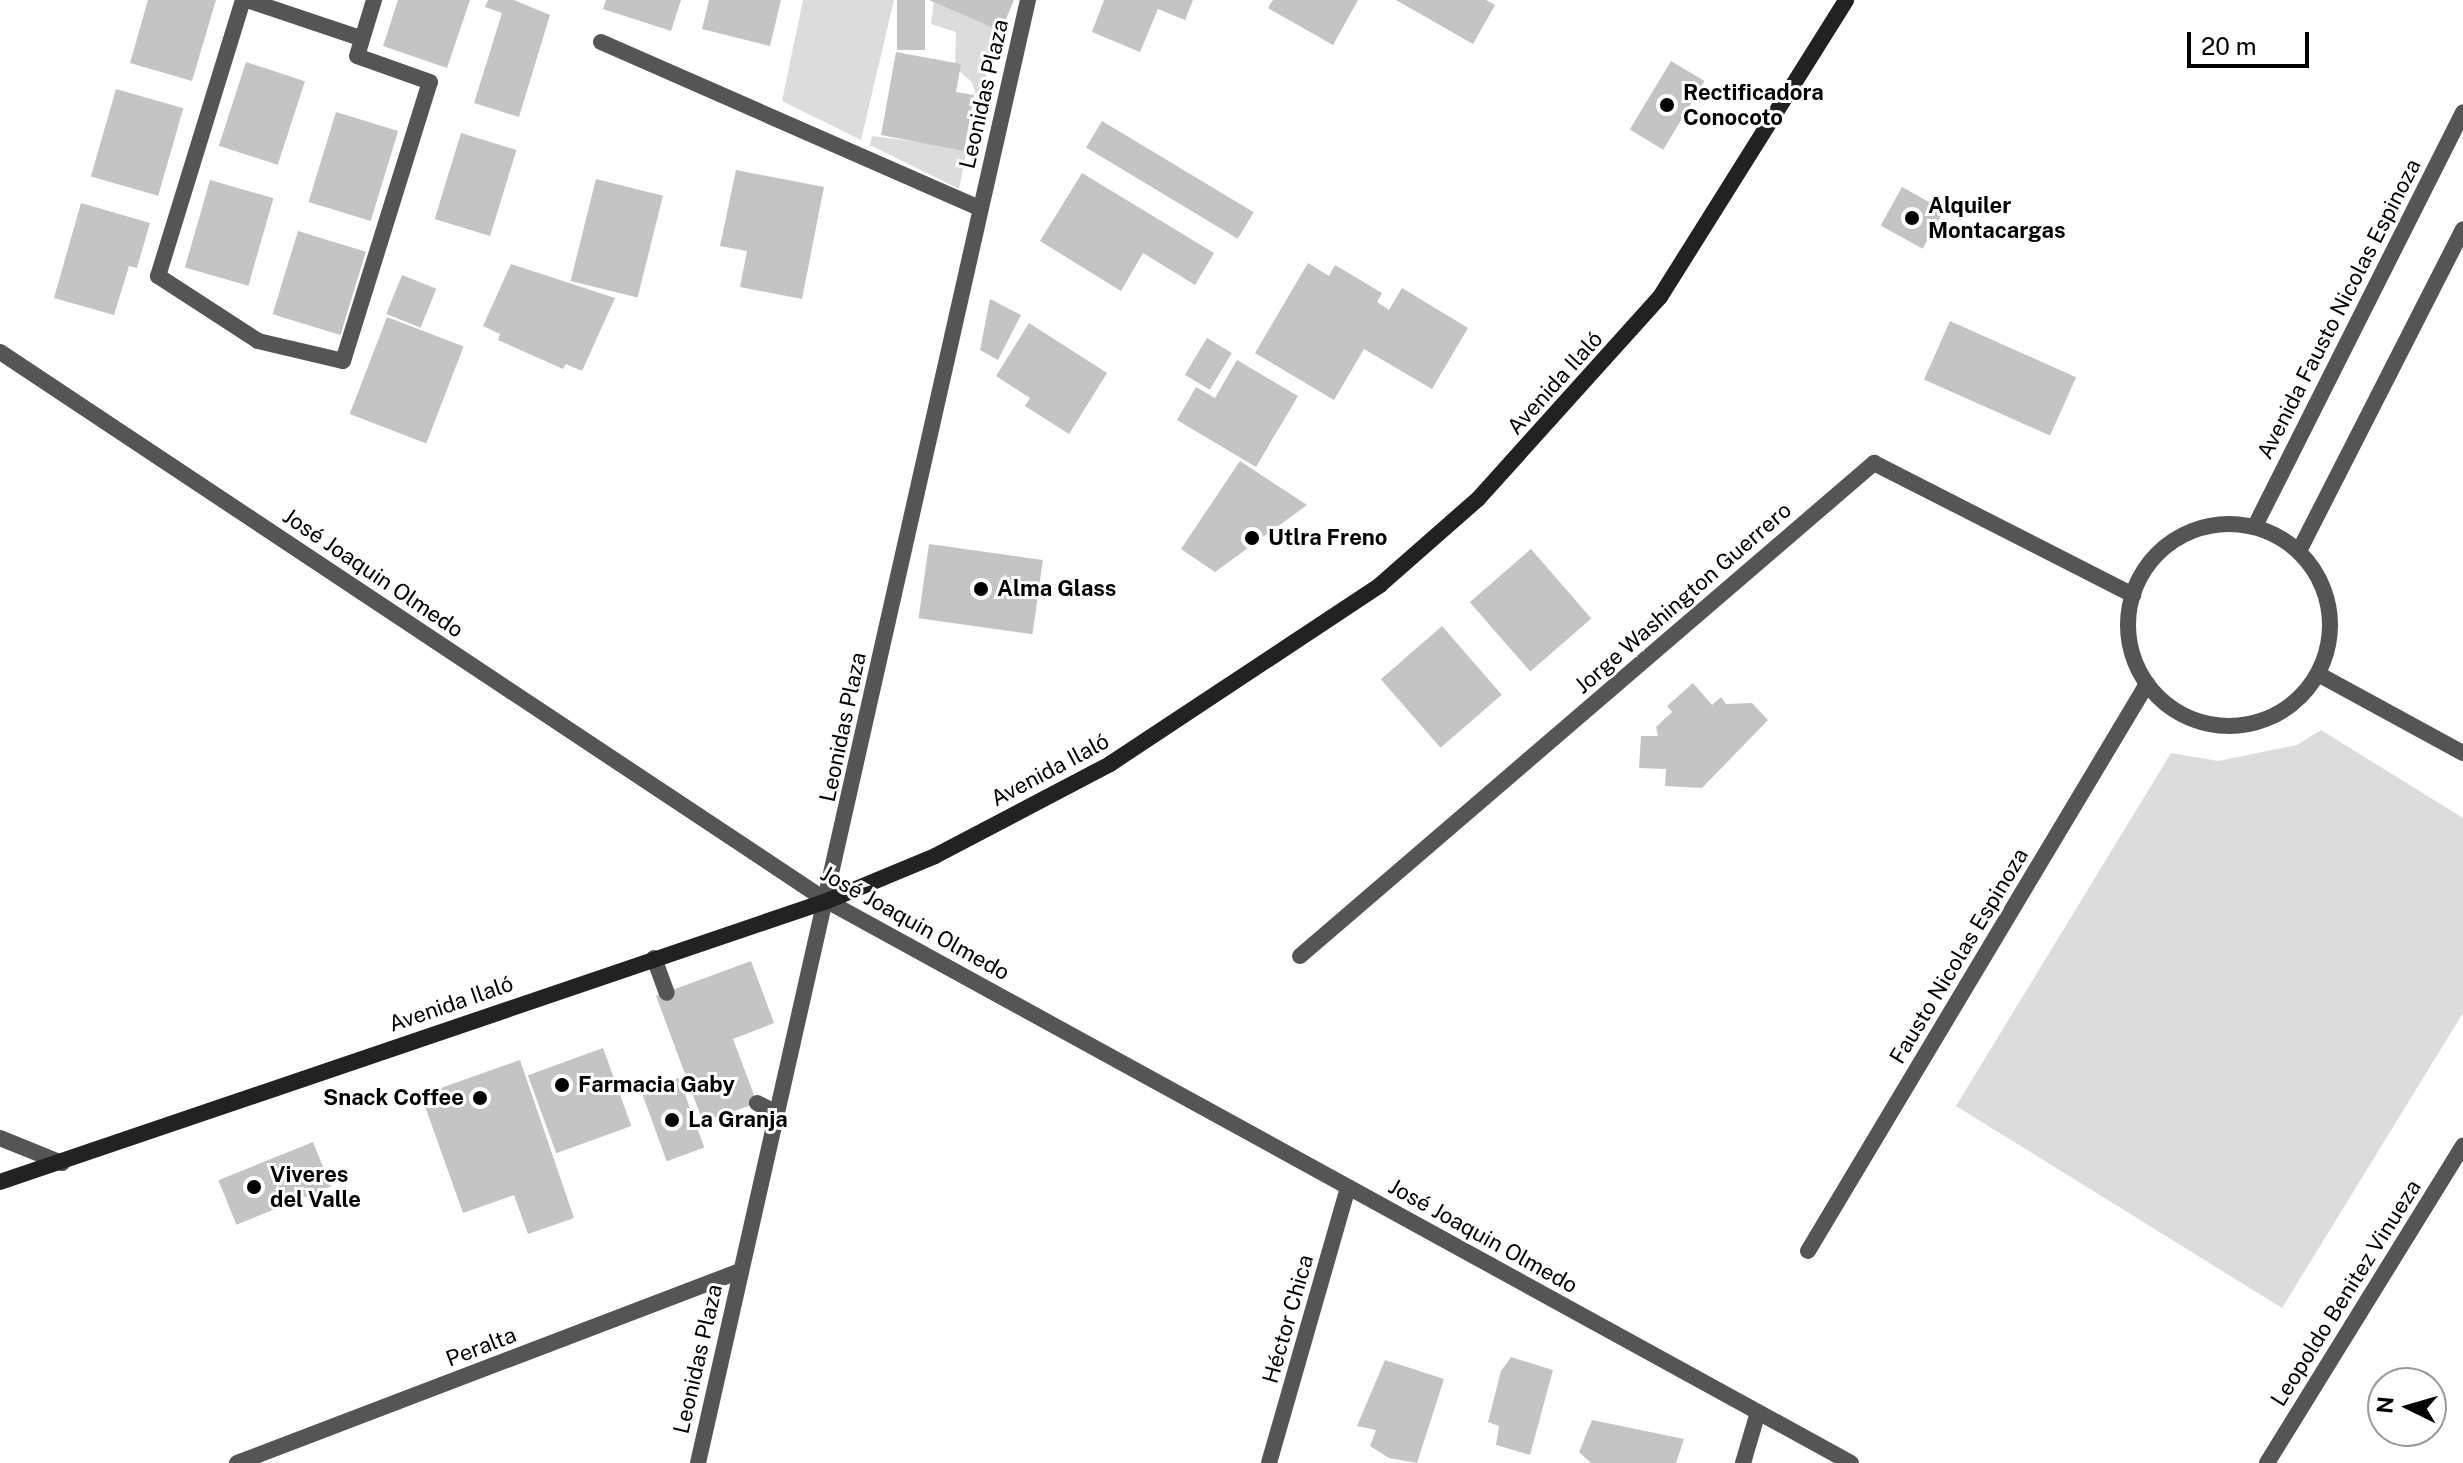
<!DOCTYPE html>
<meta charset="utf-8">
<style>
body{margin:0}
#map{position:relative;width:2463px;height:1463px;overflow:hidden;background:#fff;font-family:"Public Sans",sans-serif}
div>[style]{position:absolute}
[style*='--x']{left:calc(var(--x)*1px);top:calc(var(--y)*1px);width:calc(var(--w)*1px);rotate:calc(var(--a)*1deg)}
.green>*{inset:0;background:#dcdcdc}
.building>*{inset:0;background:#c4c4c4;transform-origin:0 0}
.lane>*{height:16px;margin:-8px;padding:0 8px;transform-origin:8px;border-radius:8px;background:#555}
.street>*{height:16px;margin:-8px;padding:0 8px;transform-origin:8px;border-radius:8px;background:#555}
.street>.ring{margin:-8px;padding:0;box-sizing:content-box;background:none;border:16px solid #555;border-radius:50%}
.secondary>*{height:16px;margin:-8px;padding:0 8px;transform-origin:8px;border-radius:8px;background:#222}
.dots>*{width:22px;height:22px;translate:-50% -50%;box-sizing:border-box;border:4px solid #fff;border-radius:50%}
span{translate:-50% -50%;white-space:nowrap;text-align:center;line-height:1.15;-webkit-text-stroke:6px #fff;paint-order:stroke}
.poi-label{font-size:22px;color:#000;font-weight:700}
.left{translate:0 -50%;text-align:left}
.right{translate:-100% -50%;text-align:right}
.street-label{font-size:22px;color:#000}
.north{position:absolute;left:2367px;top:1367px;width:80px;height:80px;box-sizing:border-box;background:#fff;border:2px solid #999;border-radius:50%;rotate:275deg;font-size:22px;font-weight:700;line-height:32px;text-align:center;color:#000}
.north::after{content:'';display:block;margin:auto;width:28px;height:36px;background:#000;clip-path:polygon(50% 0,100% 100%,50% 72%,0 100%)}
.scale{position:absolute;left:2187px;top:32px;width:122px;height:36px;box-sizing:border-box;border:4px solid #000;border-top:0;padding-left:10px;font-size:24px;line-height:28px;white-space:nowrap;color:#000;-webkit-text-stroke:6px #fff;paint-order:stroke}
</style>
<div id="map">
<div class="green">
<div style="clip-path:polygon(803px 0,894px 0,861px 140px,782px 101px)"></div>
<div style="clip-path:polygon(934px 0,1000px 19px,979px 105px,972px 82px,955px 68px,956px 32px,931px 24px)"></div>
<div style="clip-path:polygon(872px 136px,967px 148px,959px 189px,870px 145px)"></div>
<div style="clip-path:polygon(2321px 730px,2463px 818px,2463px 1013px,2282px 1308px,1956px 1106px,2171px 753px,2218px 761px,2297px 745px)"></div>
</div>
<div class="building">
<div style="clip-path:polygon(148px 0,216px 0,192px 81px,130px 63px)"></div>
<div style="clip-path:polygon(398px 0,470px 0,447px 68px,383px 46px)"></div>
<div style="clip-path:polygon(488px 0,514px 0,550px 15px,519px 117px,474px 103px,502px 13px,485px 7px)"></div>
<div style="clip-path:polygon(606px 0,681px 0,671px 31px,603px 9px)"></div>
<div style="clip-path:polygon(709px 0,781px 0,770px 46px,702px 29px)"></div>
<div style="left:897px;top:0;width:28px;height:50px"></div>
<div style="clip-path:polygon(929px 0,1014px 0,1001px 31px)"></div>
<div style="clip-path:polygon(1104px 0,1193px 0,1185px 20px,1158px 9px,1140px 52px,1092px 32px)"></div>
<div style="clip-path:polygon(1273px 0,1358px 0,1333px 45px,1268px 8px)"></div>
<div style="clip-path:polygon(1396px 0,1486px 0,1495px 5px,1473px 44px)"></div>
<div style="clip-path:polygon(896px 52px,961px 64px,956px 92px,974px 95px,964px 151px,881px 135px)"></div>
<div style="left:1671px;top:61px;width:39px;height:80px;rotate:31deg"></div>
<div style="left:246px;top:62px;width:62px;height:88px;rotate:18deg"></div>
<div style="left:116px;top:89px;width:70px;height:91px;rotate:16deg"></div>
<div style="left:336px;top:112px;width:65px;height:94px;rotate:17deg"></div>
<div style="left:1102px;top:121px;width:177px;height:31px;rotate:31deg"></div>
<div style="left:461px;top:133px;width:58px;height:90px;rotate:17deg"></div>
<div style="clip-path:polygon(736px 170px,824px 187px,802px 299px,740px 287px,747px 251px,720px 246px)"></div>
<div style="clip-path:polygon(1082px 173px,1214px 253px,1195px 285px,1143px 253px,1121px 291px,1040px 241px)"></div>
<div style="left:596px;top:179px;width:69px;height:105px;rotate:14deg"></div>
<div style="left:210px;top:180px;width:66px;height:91px;rotate:16deg"></div>
<div style="left:1902px;top:187px;width:48px;height:44px;rotate:29deg"></div>
<div style="clip-path:polygon(81px 203px,150px 223px,137px 268px,129px 266px,114px 315px,54px 298px)"></div>
<div style="left:298px;top:231px;width:71px;height:87px;rotate:17deg"></div>
<div style="clip-path:polygon(1308px 263px,1329px 276px,1335px 265px,1382px 293px,1377px 302px,1389px 310px,1402px 288px,1468px 328px,1432px 389px,1364px 349px,1334px 400px,1255px 353px)"></div>
<div style="clip-path:polygon(511px 264px,615px 298px,582px 371px,566px 364px,563px 369px,498px 340px,500px 334px,483px 326px)"></div>
<div style="left:402px;top:275px;width:37px;height:42px;rotate:22deg"></div>
<div style="clip-path:polygon(990px 299px,1021px 315px,998px 360px,980px 350px)"></div>
<div style="left:387px;top:317px;width:82px;height:104px;rotate:21deg"></div>
<div style="left:1950px;top:321px;width:138px;height:64px;rotate:24deg"></div>
<div style="clip-path:polygon(1029px 323px,1107px 373px,1069px 434px,1025px 406px,1030px 398px,996px 376px)"></div>
<div style="left:1207px;top:338px;width:29px;height:43px;rotate:31deg"></div>
<div style="clip-path:polygon(1237px 360px,1298px 396px,1256px 467px,1177px 420px,1196px 387px,1215px 398px)"></div>
<div style="clip-path:polygon(1240px 461px,1307px 505px,1215px 572px,1181px 549px)"></div>
<div style="left:929px;top:544px;width:115px;height:75px;rotate:8deg"></div>
<div style="left:1531px;top:549px;width:92px;height:81px;rotate:49deg"></div>
<div style="left:1442px;top:626px;width:91px;height:81px;rotate:49deg"></div>
<div style="clip-path:polygon(1693px 683px,1712px 705px,1721px 697px,1726px 704px,1752px 703px,1768px 720px,1702px 788px,1665px 786px,1666px 769px,1639px 768px,1641px 736px,1658px 736px,1656px 727px,1672px 712px,1667px 706px)"></div>
<div style="clip-path:polygon(751px 961px,774px 1023px,733px 1039px,757px 1103px,703px 1122px,656px 996px)"></div>
<div style="left:603px;top:1048px;width:83px;height:80px;rotate:70deg"></div>
<div style="clip-path:polygon(520px 1060px,574px 1218px,528px 1234px,514px 1195px,463px 1213px,421px 1095px)"></div>
<div style="left:679px;top:1078px;width:74px;height:40px;rotate:70deg"></div>
<div style="left:313px;top:1142px;width:48px;height:102px;rotate:68deg"></div>
<div style="clip-path:polygon(1511px 1357px,1553px 1370px,1530px 1455px,1496px 1445px,1499px 1426px,1488px 1422px,1501px 1371px)"></div>
<div style="clip-path:polygon(1385px 1360px,1444px 1379px,1417px 1463px,1389px 1458px,1370px 1446px,1376px 1430px,1357px 1426px)"></div>
<div style="clip-path:polygon(1592px 1420px,1684px 1439px,1676px 1463px,1591px 1463px,1579px 1452px)"></div>
</div>
<div class="lane">
<div style="--x:243;--y:0;--w:289;--a:107.1"></div>
<div style="--x:158;--y:276;--w:119;--a:33"></div>
<div style="--x:258;--y:341;--w:87;--a:13.2"></div>
<div style="--x:343;--y:361;--w:292;--a:-72.7"></div>
<div style="--x:430;--y:82;--w:77;--a:-160.4"></div>
<div style="--x:357;--y:56;--w:59;--a:-73.1"></div>
<div style="--x:247;--y:0;--w:119;--a:18.6"></div>
<div style="--x:601;--y:42;--w:414;--a:23.7"></div>
<div style="--x:654;--y:958;--w:37;--a:70"></div>
<div style="--x:757;--y:1103;--w:22;--a:27"></div>
</div>
<div class="street">
<div style="--x:0;--y:352;--w:993;--a:33.58"></div>
<div style="--x:827;--y:901;--w:1168;--a:28.76"></div>
<div class="ring" style="left:2128px;top:524px;width:186px;height:186px"></div>
<div style="--x:2255;--y:526;--w:463;--a:-63.3"></div>
<div style="--x:2299;--y:551;--w:361;--a:-63"></div>
<div style="--x:2318;--y:674;--w:165;--a:28.6"></div>
<div style="--x:1300;--y:956;--w:757;--a:-40.66"></div>
<div style="--x:1874;--y:463;--w:291;--a:27"></div>
<div style="--x:0;--y:1138;--w:67;--a:22"></div>
<div style="--x:1808;--y:1251;--w:661;--a:-59.13"></div>
<div style="--x:237;--y:1463;--w:538;--a:-20.89"></div>
<div style="--x:698;--y:1463;--w:1500;--a:-77.29"></div>
<div style="--x:1269;--y:1463;--w:287;--a:-74"></div>
<div style="--x:1743;--y:1463;--w:53;--a:-73.6"></div>
<div style="--x:2267;--y:1463;--w:373;--a:-58.3"></div>
</div>
<div class="secondary">
<div style="--x:0;--y:1182;--w:873;--a:-18.77"></div>
<div style="--x:827;--y:901;--w:117;--a:-22.6"></div>
<div style="--x:935;--y:856;--w:198;--a:-27.7"></div>
<div style="--x:1110;--y:764;--w:324;--a:-33.5"></div>
<div style="--x:1380;--y:585;--w:130;--a:-41.3"></div>
<div style="--x:1478;--y:499;--w:272;--a:-48"></div>
<div style="--x:1660;--y:297;--w:350;--a:-57.9"></div>
</div>
<div class="dots">
<div style="left:1667px;top:105px;background:#000"></div>
<div style="left:1912px;top:218px;background:#000"></div>
<div style="left:1252px;top:538px;background:#000"></div>
<div style="left:981px;top:589px;background:#000"></div>
<div style="left:562px;top:1085px;background:#000"></div>
<div style="left:480px;top:1098px;background:#000"></div>
<div style="left:672px;top:1120px;background:#000"></div>
<div style="left:254px;top:1187px;background:#000"></div>
</div>
<div class="poi-label">
<span class="left" style="left:1683px;top:105px">Rectificadora<br>Conocoto</span>
<span class="left" style="left:1928px;top:218px">Alquiler<br>Montacargas</span>
<span class="left" style="left:1268px;top:538px">Utlra Freno</span>
<span class="left" style="left:997px;top:589px">Alma Glass</span>
<span class="left" style="left:578px;top:1085px">Farmacia Gaby</span>
<span class="right" style="left:464px;top:1098px">Snack Coffee</span>
<span class="left" style="left:688px;top:1120px">La Granja</span>
<span class="left" style="left:270px;top:1187px">Viveres<br>del Valle</span>
</div>
<div class="street-label">
<span style="left:984px;top:94px;rotate:-77deg">Leonidas Plaza</span>
<span style="left:2339px;top:309px;rotate:-63deg">Avenida Fausto Nicolas Espinoza</span>
<span style="left:1555px;top:383px;rotate:-48deg">Avenida Ilaló</span>
<span style="left:373px;top:573px;rotate:34deg">José Joaquin Olmedo</span>
<span style="left:1683px;top:598px;rotate:-41deg">Jorge Washington Guerrero</span>
<span style="left:843px;top:727px;rotate:-78deg">Leonidas Plaza</span>
<span style="left:1050px;top:770px;rotate:-28deg">Avenida Ilaló</span>
<span style="left:915px;top:923px;rotate:29deg">José Joaquin Olmedo</span>
<span style="left:1959px;top:956px;rotate:-59deg">Fausto Nicolas Espinoza</span>
<span style="left:451px;top:1004px;rotate:-19deg">Avenida Ilaló</span>
<span style="left:1483px;top:1236px;rotate:29deg">José Joaquin Olmedo</span>
<span style="left:2346px;top:1293px;rotate:-58deg">Leopoldo Benitez Vinueza</span>
<span style="left:1288px;top:1319px;rotate:-74deg">Héctor Chica</span>
<span style="left:481px;top:1347px;rotate:-21deg">Peralta</span>
<span style="left:698px;top:1359px;rotate:-77deg">Leonidas Plaza</span>
</div>
<div class="north">N</div>
<div class="scale">20 m</div>
</div>
